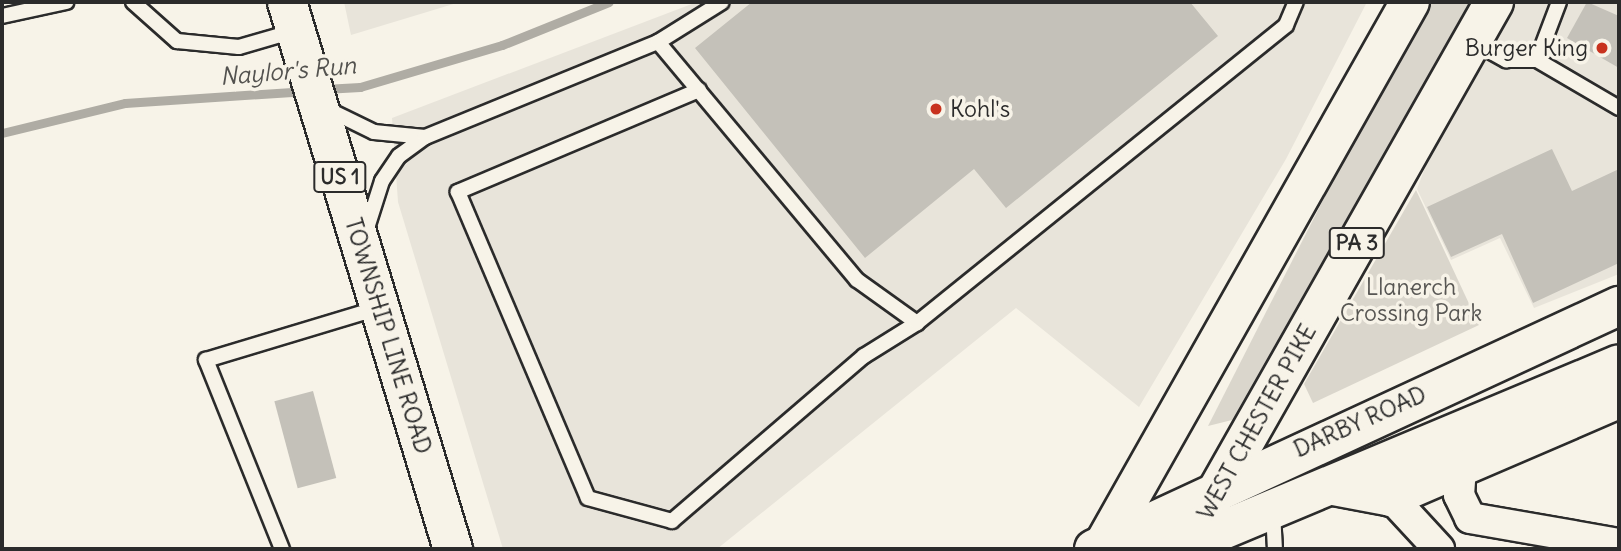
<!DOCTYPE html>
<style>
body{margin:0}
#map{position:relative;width:1621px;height:551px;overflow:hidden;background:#f7f3e8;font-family:Delius,sans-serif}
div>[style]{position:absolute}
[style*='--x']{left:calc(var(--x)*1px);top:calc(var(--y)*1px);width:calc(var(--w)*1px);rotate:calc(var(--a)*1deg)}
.built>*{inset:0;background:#e8e4da}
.green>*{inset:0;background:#dad6cc}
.stream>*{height:9px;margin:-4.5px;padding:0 4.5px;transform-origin:4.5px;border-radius:4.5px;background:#afaca4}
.building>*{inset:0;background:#c4c1b9;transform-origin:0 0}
.roads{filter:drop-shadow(2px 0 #2b2b2b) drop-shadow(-2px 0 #2b2b2b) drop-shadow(0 2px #2b2b2b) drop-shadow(0 -2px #2b2b2b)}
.lane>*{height:14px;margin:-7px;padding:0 7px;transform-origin:7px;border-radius:7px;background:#f7f3e8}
.street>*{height:30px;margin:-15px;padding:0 15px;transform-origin:15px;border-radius:15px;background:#f7f3e8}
.primary>*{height:38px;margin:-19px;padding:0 19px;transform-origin:19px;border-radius:19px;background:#f7f3e8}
.highway>*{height:38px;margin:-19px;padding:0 19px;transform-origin:19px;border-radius:19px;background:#f7f3e8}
.dots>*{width:19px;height:19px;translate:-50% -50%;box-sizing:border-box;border:4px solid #f7f3e8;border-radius:50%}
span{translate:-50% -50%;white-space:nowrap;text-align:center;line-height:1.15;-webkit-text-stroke:7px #f7f3e8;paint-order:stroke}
.shield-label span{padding:2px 5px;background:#f7f3e8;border:2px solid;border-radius:5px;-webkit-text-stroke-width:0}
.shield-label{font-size:21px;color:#2b2b2b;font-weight:700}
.poi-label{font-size:23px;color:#2b2b2b}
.right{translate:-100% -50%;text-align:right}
.left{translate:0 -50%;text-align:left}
.park-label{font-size:23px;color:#575653}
.street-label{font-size:23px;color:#2b2b2b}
.water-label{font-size:24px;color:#53524f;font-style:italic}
.frame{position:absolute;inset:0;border:4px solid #2b2b2b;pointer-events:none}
</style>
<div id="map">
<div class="built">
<div style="clip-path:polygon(344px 2px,460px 2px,351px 35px)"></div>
<div style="clip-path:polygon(697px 2px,1367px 2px,1286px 159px,1139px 407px,1016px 308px,717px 549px,503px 549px,398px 202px,392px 118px)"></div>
<div style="clip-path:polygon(1511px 2px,1619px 2px,1619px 274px,1534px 308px,1500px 238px,1451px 260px,1417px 189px,1435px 141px)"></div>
</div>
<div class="green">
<div style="clip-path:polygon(1424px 2px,1470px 2px,1232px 420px,1208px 426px)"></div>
<div style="clip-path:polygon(1416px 190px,1479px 325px,1313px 403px,1304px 384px)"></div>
</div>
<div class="stream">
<div style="--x:324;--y:89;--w:36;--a:-3"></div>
<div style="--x:360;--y:87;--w:148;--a:-16.5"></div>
<div style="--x:502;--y:45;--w:115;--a:-21.9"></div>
<div style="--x:2;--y:133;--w:127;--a:-13.7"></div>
<div style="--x:125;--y:103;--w:179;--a:-3.8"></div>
</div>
<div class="building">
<div style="clip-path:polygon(752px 2px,1190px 2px,1218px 36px,1006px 208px,974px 169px,865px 258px,695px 48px)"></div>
<div style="clip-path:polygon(1587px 2px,1619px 16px,1619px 68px,1567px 38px)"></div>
<div style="clip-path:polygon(1552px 149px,1572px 191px,1619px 169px,1619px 263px,1533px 303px,1502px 234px,1451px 257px,1427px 207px)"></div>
<div style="left:313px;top:391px;width:90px;height:40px;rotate:75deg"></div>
</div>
<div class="roads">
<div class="lane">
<div style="--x:133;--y:2;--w:59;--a:41.6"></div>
<div style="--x:177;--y:41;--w:62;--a:5.5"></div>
<div style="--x:239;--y:47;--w:57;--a:-16.2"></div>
<div style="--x:2;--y:16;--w:66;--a:-12.3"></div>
<div style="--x:658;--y:42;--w:310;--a:50.1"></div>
<div style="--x:857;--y:280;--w:74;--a:35.6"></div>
<div style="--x:1473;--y:42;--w:38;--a:29"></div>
<div style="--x:1506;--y:60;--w:31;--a:0"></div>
<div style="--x:1537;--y:60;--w:95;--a:30.3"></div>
<div style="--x:1537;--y:60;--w:62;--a:-69.2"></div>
<div style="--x:699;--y:90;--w:262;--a:157.1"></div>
<div style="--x:458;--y:192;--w:332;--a:67"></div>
<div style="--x:588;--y:498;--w:87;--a:15.3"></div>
<div style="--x:672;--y:521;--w:253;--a:-40.7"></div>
<div style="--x:864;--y:356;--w:62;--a:-31.9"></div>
<div style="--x:917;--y:323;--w:474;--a:-38.9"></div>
<div style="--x:1286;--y:25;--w:25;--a:-67"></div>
<div style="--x:327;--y:109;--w:52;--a:26.1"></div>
<div style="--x:374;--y:132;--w:51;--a:5.6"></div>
<div style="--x:367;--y:228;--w:49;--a:-72.3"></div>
<div style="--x:382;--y:181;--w:30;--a:-56"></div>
<div style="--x:399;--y:156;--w:32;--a:-36"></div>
<div style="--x:425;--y:137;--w:252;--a:-22.2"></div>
<div style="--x:658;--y:42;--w:75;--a:-32"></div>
<div style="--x:1273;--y:512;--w:37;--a:87"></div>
<div style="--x:282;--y:549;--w:204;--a:-111.9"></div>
<div style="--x:206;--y:360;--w:180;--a:-16.8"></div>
</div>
<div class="street">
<div style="--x:1461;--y:467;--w:28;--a:94"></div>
<div style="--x:1459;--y:495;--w:25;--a:64"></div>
<div style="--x:1470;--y:518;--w:151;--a:9.9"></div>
<div style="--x:1391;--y:497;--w:71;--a:47.3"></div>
</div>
<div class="primary">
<div style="--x:1334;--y:486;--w:58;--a:10.9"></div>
<div style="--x:1391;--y:497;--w:248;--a:-23.3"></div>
<div style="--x:1110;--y:545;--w:77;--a:0"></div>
<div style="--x:1187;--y:545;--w:468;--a:-22.7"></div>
<div style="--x:1094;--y:549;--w:579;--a:-24.84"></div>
</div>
<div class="highway">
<div style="--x:287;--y:2;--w:572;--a:73.12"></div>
<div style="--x:1101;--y:549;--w:628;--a:-60.54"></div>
<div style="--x:1184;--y:549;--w:629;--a:-60.46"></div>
</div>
</div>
<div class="dots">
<div style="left:1602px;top:48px;background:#c8321e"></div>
<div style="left:936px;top:109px;background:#c8321e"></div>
</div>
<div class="shield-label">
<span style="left:340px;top:177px">US 1</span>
<span style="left:1357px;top:243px">PA 3</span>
</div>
<div class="poi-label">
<span class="right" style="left:1588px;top:48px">Burger King</span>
<span class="left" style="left:950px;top:109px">Kohl's</span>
</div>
<div class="park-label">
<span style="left:1411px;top:300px">Llanerch<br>Crossing Park</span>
</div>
<div class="street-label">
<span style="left:388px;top:336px;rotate:73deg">TOWNSHIP LINE ROAD</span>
<span style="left:1257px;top:422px;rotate:-61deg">WEST CHESTER PIKE</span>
<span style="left:1360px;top:422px;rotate:-24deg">DARBY ROAD</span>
</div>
<div class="water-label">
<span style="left:288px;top:71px;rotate:-5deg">Naylor's Run</span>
</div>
<div class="frame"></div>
</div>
